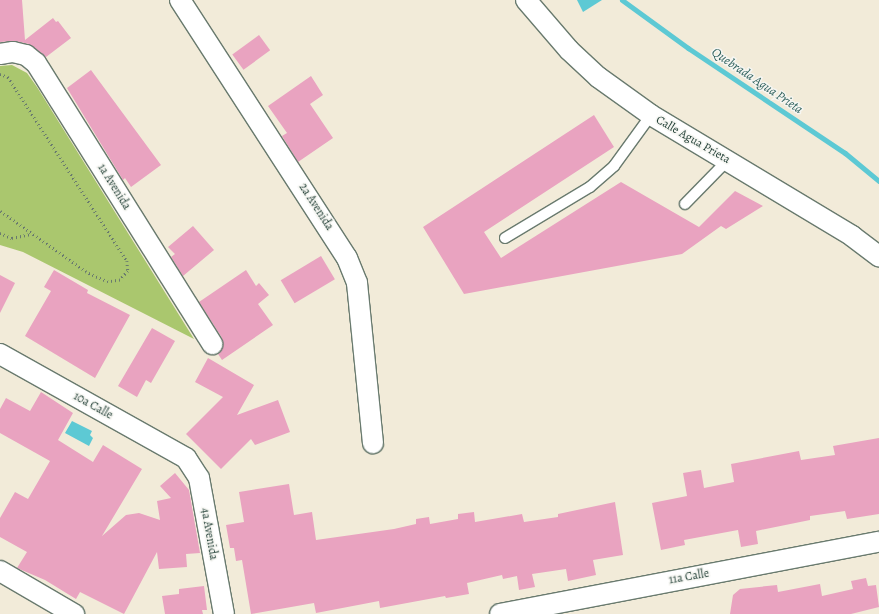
<!DOCTYPE html>
<style>
body{margin:0}
#map{position:relative;width:879px;height:614px;overflow:hidden;background:#f2ebd9;font-family:Alegreya,serif}
div>[style]{position:absolute}
[style*='--x']{left:calc(var(--x)*1px);top:calc(var(--y)*1px);width:calc(var(--w)*1px);rotate:calc(var(--a)*1deg)}
.green>*{inset:0;background:#aac76e}
.water>*{inset:0;background:#5dc9d4}
.stream>*{height:5px;margin:-2.5px;padding:0 2.5px;transform-origin:2.5px;border-radius:2.5px;background:#5dc9d4}
.building>*{inset:0;background:#e9a3c0;transform-origin:0 0}
.path>*{height:2.5px;margin-top:-1.25px;transform-origin:0;background:repeating-linear-gradient(90deg,#697a6e 0 1px,transparent 0 4px)}
.roads{filter:drop-shadow(1px 0 #697a6e) drop-shadow(-1px 0 #697a6e) drop-shadow(0 1px #697a6e) drop-shadow(0 -1px #697a6e)}
.lane>*{height:10px;margin:-5px;padding:0 5px;transform-origin:5px;border-radius:5px;background:#fff}
.street>*{height:20px;margin:-10px;padding:0 10px;transform-origin:10px;border-radius:10px;background:#fff}
span{translate:-50% -50%;white-space:nowrap;text-align:center;line-height:1.15;-webkit-text-stroke:3px #f6f6f2;paint-order:stroke}
.street-label{font-size:12px;color:#1f3d34}
.water-label{font-size:13px;color:#2e605c;font-style:italic}
</style>
<div id="map">
<div class="green">
<div style="clip-path:polygon(12px 65px,27px 73px,37px 87px,194px 339px,23px 252px,0 245px,0 66px)"></div>
</div>
<div class="water">
<div style="clip-path:polygon(577px 0,602px 0,583px 12px)"></div>
<div style="clip-path:polygon(72px 421px,92px 431px,90px 435px,93px 438px,89px 446px,65px 433px)"></div>
</div>
<div class="stream">
<div style="--x:622;--y:0;--w:82;--a:36"></div>
<div style="--x:688;--y:48;--w:189;--a:33.8"></div>
<div style="--x:845;--y:153;--w:44;--a:39.5"></div>
</div>
<div class="building">
<div style="clip-path:polygon(0 0,22px 0,25px 40px,53px 18px,56px 22px,58px 21px,71px 38px,46px 57px,29px 44px,15px 41px,0 42px)"></div>
<div style="left:259px;top:35px;width:19px;height:33px;rotate:54deg"></div>
<div style="clip-path:polygon(91px 70px,161px 165px,131px 187px,125px 178px,123px 180px,67px 88px)"></div>
<div style="clip-path:polygon(311px 76px,323px 95px,310px 104px,333px 138px,298px 162px,282px 136px,287px 133px,268px 106px)"></div>
<div style="clip-path:polygon(594px 115px,614px 147px,484px 232px,501px 258px,621px 182px,699px 227px,735px 191px,763px 206px,726px 229px,721px 226px,682px 254px,464px 294px,423px 227px)"></div>
<div style="clip-path:polygon(193px 226px,214px 250px,183px 276px,171px 257px,175px 254px,168px 247px)"></div>
<div style="left:321px;top:256px;width:27px;height:47px;rotate:59deg"></div>
<div style="clip-path:polygon(54px 270px,88px 290px,87px 293px,130px 315px,95px 378px,25px 336px,51px 291px,44px 287px)"></div>
<div style="clip-path:polygon(246px 270px,256px 286px,259px 283px,269px 295px,258px 304px,273px 325px,222px 360px,218px 354px,222px 349px,222px 338px,199px 302px)"></div>
<div style="clip-path:polygon(0 275px,15px 283px,0 313px)"></div>
<div style="clip-path:polygon(152px 328px,175px 341px,151px 383px,146px 380px,137px 397px,118px 386px)"></div>
<div style="clip-path:polygon(208px 358px,254px 385px,237px 415px,278px 400px,290px 432px,255px 445px,251px 439px,221px 469px,186px 434px,223px 397px,195px 382px)"></div>
<div style="clip-path:polygon(41px 392px,73px 413px,58px 440px,93px 462px,103px 445px,142px 469px,102px 536px,126px 515px,139px 513px,160px 520px,157px 501px,171px 498px,160px 486px,175px 473px,189px 490px,200px 553px,186px 554px,187px 567px,159px 569px,157px 552px,124px 614px,80px 592px,76px 599px,45px 580px,17px 568px,27px 552px,0 537px,0 518px,15px 492px,28px 499px,50px 461px,0 433px,0 409px,6px 398px,30px 411px)"></div>
<div style="clip-path:polygon(879px 438px,879px 514px,847px 519px,845px 511px,810px 516px,810px 520px,756px 531px,758px 544px,741px 547px,738px 530px,684px 540px,685px 545px,661px 550px,652px 503px,687px 496px,683px 473px,701px 470px,704px 488px,734px 482px,731px 464px,799px 451px,801px 460px,835px 455px,833px 446px)"></div>
<div style="clip-path:polygon(289px 484px,294px 515px,312px 512px,316px 540px,394px 529px,416px 524px,416px 519px,429px 517px,430px 524px,458px 519px,458px 514px,474px 512px,475px 522px,522px 514px,524px 522px,558px 517px,558px 514px,615px 502px,623px 555px,593px 560px,596px 575px,568px 581px,566px 569px,532px 574px,535px 587px,519px 590px,517px 576px,503px 579px,502px 575px,467px 583px,469px 594px,446px 598px,445px 596px,380px 608px,379px 601px,316px 613px,314px 603px,251px 614px,242px 560px,236px 561px,234px 548px,230px 548px,226px 525px,244px 522px,239px 492px)"></div>
<div style="clip-path:polygon(866px 578px,868px 586px,876px 585px,879px 607px,851px 614px,730px 614px,733px 595px,740px 589px,777px 585px,778px 592px,820px 584px,822px 596px,853px 589px,851px 581px)"></div>
<div style="clip-path:polygon(204px 586px,207px 610px,202px 610px,203px 614px,165px 614px,162px 596px,179px 594px,179px 589px)"></div>
</div>
<div class="path">
<div style="--x:0;--y:74;--w:9;--a:21"></div>
<div style="--x:8;--y:77;--w:219;--a:57.1"></div>
<div style="--x:127;--y:261;--w:10;--a:84"></div>
<div style="--x:128;--y:271;--w:12;--a:132"></div>
<div style="--x:120;--y:280;--w:12;--a:171"></div>
<div style="--x:108;--y:282;--w:24;--a:-156"></div>
<div style="--x:86;--y:272;--w:105;--a:-144.7"></div>
<div style="--x:0;--y:233;--w:13;--a:23"></div>
<div style="--x:12;--y:238;--w:19;--a:-12"></div>
</div>
<div class="roads">
<div class="lane">
<div style="--x:685;--y:204;--w:62;--a:-45.7"></div>
<div style="--x:505;--y:238;--w:99;--a:-31"></div>
<div style="--x:590;--y:187;--w:32;--a:-41"></div>
<div style="--x:614;--y:166;--w:63;--a:-54"></div>
</div>
<div class="street">
<div style="--x:180;--y:0;--w:307;--a:57.1"></div>
<div style="--x:347;--y:258;--w:27;--a:68"></div>
<div style="--x:357;--y:283;--w:161;--a:84.3"></div>
<div style="--x:526;--y:0;--w:66;--a:49.3"></div>
<div style="--x:569;--y:50;--w:40;--a:43"></div>
<div style="--x:598;--y:77;--w:65;--a:35.6"></div>
<div style="--x:651;--y:115;--w:235;--a:31"></div>
<div style="--x:852;--y:236;--w:34;--a:37"></div>
<div style="--x:0;--y:54;--w:13;--a:-9"></div>
<div style="--x:13;--y:52;--w:13;--a:13"></div>
<div style="--x:26;--y:55;--w:13;--a:39"></div>
<div style="--x:36;--y:63;--w:332;--a:57.9"></div>
<div style="--x:0;--y:354;--w:213;--a:29.2"></div>
<div style="--x:186;--y:458;--w:24;--a:57"></div>
<div style="--x:199;--y:478;--w:138;--a:79.6"></div>
<div style="--x:0;--y:571;--w:86;--a:30.2"></div>
<div style="--x:500;--y:614;--w:386;--a:-10.8"></div>
</div>
</div>
<div class="street-label">
<span style="left:693px;top:140px;rotate:30deg">Calle Agua Prieta</span>
<span style="left:114px;top:187px;rotate:58deg">1a Avenida</span>
<span style="left:316px;top:207px;rotate:57deg">2a Avenida</span>
<span style="left:93px;top:406px;rotate:29deg">10a Calle</span>
<span style="left:209px;top:534px;rotate:80deg">4a Avenida</span>
<span style="left:689px;top:577px;rotate:-10deg">11a Calle</span>
</div>
<div class="water-label">
<span style="left:757px;top:81px;rotate:34deg">Quebrada Agua Prieta</span>
</div>
</div>
